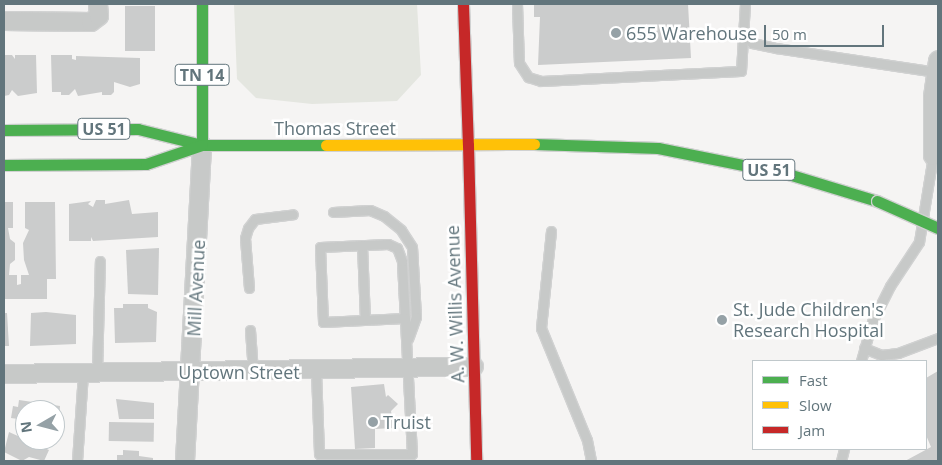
<!DOCTYPE html>
<style>
body{margin:0}
#map{position:relative;width:942px;height:465px;overflow:hidden;background:#f5f4f3;font-family:"Open Sans",sans-serif}
div>[style]{position:absolute}
[style*='--x']{left:calc(var(--x)*1px);top:calc(var(--y)*1px);width:calc(var(--w)*1px);rotate:calc(var(--a)*1deg)}
.green>*{inset:0;background:#e4e6e0}
.building>*{inset:0;background:#cbcccc;transform-origin:0 0}
.roads{filter:drop-shadow(1px 0 #d0d1d1) drop-shadow(-1px 0 #d0d1d1) drop-shadow(0 1px #d0d1d1) drop-shadow(0 -1px #d0d1d1)}
.lane>*{height:9px;margin:-4.5px;padding:0 4.5px;transform-origin:4.5px;border-radius:4.5px;background:#c7c9c8}
.street>*{height:18px;margin:-9px;padding:0 9px;transform-origin:9px;border-radius:9px;background:#c7c9c8}
.fast>*{height:11px;margin:-5.5px;padding:0 5.5px;transform-origin:5.5px;border-radius:5.5px;background:#4caf50}
.slow>*{height:11px;margin:-5.5px;padding:0 5.5px;transform-origin:5.5px;border-radius:5.5px;background:#ffc107}
.jam>*{height:11px;margin:-5.5px;padding:0 5.5px;transform-origin:5.5px;border-radius:5.5px;background:#c62828}
.bridges{filter:drop-shadow(1px 0 #d1d1d1) drop-shadow(-1px 0 #d1d1d1) drop-shadow(0 1px #d1d1d1) drop-shadow(0 -1px #d1d1d1)}
.fast-bridge>*{height:11px;margin:-5.5px;padding:0 5.5px;transform-origin:5.5px;border-radius:5.5px;background:#4caf50}
.dots>*{width:14px;height:14px;translate:-50% -50%;box-sizing:border-box;border:2px solid #fff;border-radius:50%}
span{translate:-50% -50%;white-space:nowrap;text-align:center;line-height:1.15;-webkit-text-stroke:5px #fff;paint-order:stroke}
.shield-label span{padding:1px 4px;background:#fff;border:1px solid;border-radius:4px;-webkit-text-stroke-width:0}
.shield-label{font-size:16px;color:#62757c;font-weight:700}
.poi-label{font-size:18px;color:#62757c}
.left{translate:0 -50%;text-align:left}
.street-label{font-size:18px;color:#62757c}
.frame{position:absolute;inset:0;border:5px solid #62757c;pointer-events:none}
.legend{position:absolute;left:752px;top:360px;width:175px;height:90px;box-sizing:border-box;background:#fff;border:1px solid #c0c8cb;margin:0;padding:6px 9px;list-style:none;font-size:15px;color:#62757c}
.legend li{display:flex;align-items:center;gap:10px;height:25px}
.legend b{width:25px;border:1px solid #c0c8cb}
.north{position:absolute;left:15px;top:400px;width:50px;height:50px;box-sizing:border-box;background:#fff;border:1px solid #c0c8cb;border-radius:50%;rotate:262deg;font-size:14px;font-weight:700;line-height:20px;text-align:center;color:#62757c}
.north::after{content:'';display:block;margin:auto;width:18px;height:22px;background:#95a1a6;clip-path:polygon(50% 0,100% 100%,50% 72%,0 100%)}
.scale{position:absolute;left:764px;top:25px;width:120px;height:22px;box-sizing:border-box;border:2px solid #62757c;border-top:0;padding-left:6px;font-size:15px;line-height:18px;white-space:nowrap;color:#62757c;-webkit-text-stroke:4px #fff;paint-order:stroke}
</style>
<div id="map">
<div class="green">
<div style="clip-path:polygon(234px 4px,417px 4px,421px 75px,397px 101px,312px 104px,256px 98px,237px 79px)"></div>
</div>
<div class="building">
<div style="clip-path:polygon(534px 4px,688px 4px,691px 58px,538px 65px,540px 17px,534px 17px)"></div>
<div style="left:125px;top:6px;width:30px;height:45px"></div>
<div style="clip-path:polygon(4px 55px,12px 55px,15px 59px,15px 55px,36px 55px,37px 93px,18px 96px,12px 90px,9px 95px,4px 96px)"></div>
<div style="clip-path:polygon(51px 55px,72px 55px,72px 59px,76px 60px,76px 56px,140px 58px,140px 84px,130px 87px,114px 82px,114px 92px,111px 95px,102px 95px,102px 92px,78px 96px,75px 89px,69px 95px,61px 95px,61px 92px,52px 92px)"></div>
<div style="clip-path:polygon(96px 200px,105px 200px,105px 204px,129px 200px,132px 214px,158px 212px,158px 237px,93px 241px,91px 237px,91px 241px,69px 241px,69px 204px,91px 201px,88px 204px,93px 207px)"></div>
<div style="clip-path:polygon(4px 202px,13px 202px,13px 228px,8px 228px,10px 239px,15px 243px,15px 260px,10px 264px,9px 275px,17px 275px,17px 285px,21px 284px,21px 275px,29px 275px,24px 260px,23px 243px,29px 230px,25px 228px,25px 202px,55px 202px,56px 279px,47px 279px,47px 299px,4px 299px)"></div>
<div style="clip-path:polygon(159px 248px,158px 295px,128px 294px,126px 250px)"></div>
<div style="clip-path:polygon(123px 304px,148px 304px,148px 308px,157px 312px,156px 342px,115px 343px,114px 308px,123px 308px)"></div>
<div style="clip-path:polygon(46px 312px,76px 315px,76px 344px,30px 346px,31px 313px)"></div>
<div style="clip-path:polygon(4px 313px,7px 313px,9px 346px,4px 346px)"></div>
<div style="clip-path:polygon(938px 371px,938px 461px,905px 461px,931px 447px,926px 435px,926px 378px)"></div>
<div style="clip-path:polygon(384px 384px,386px 397px,388px 395px,398px 404px,391px 411px,394px 428px,375px 429px,375px 448px,355px 449px,351px 387px)"></div>
<div style="clip-path:polygon(116px 399px,154px 403px,154px 419px,119px 419px)"></div>
<div style="clip-path:polygon(19px 400px,60px 406px,59px 420px,55px 423px,55px 410px,25px 410px,25px 420px,11px 418px,13px 406px,18px 407px)"></div>
<div style="left:109px;top:422px;width:45px;height:19px;rotate:1deg"></div>
<div style="clip-path:polygon(9px 432px,49px 450px,44px 461px,29px 457px,22px 461px,4px 452px)"></div>
<div style="clip-path:polygon(123px 450px,139px 451px,139px 456px,153px 458px,153px 461px,117px 461px,117px 455px,123px 455px)"></div>
</div>
<div class="roads">
<div class="lane">
<div style="--x:517;--y:4;--w:59;--a:88.1"></div>
<div style="--x:519;--y:63;--w:17;--a:57"></div>
<div style="--x:528;--y:77;--w:14;--a:17"></div>
<div style="--x:541;--y:81;--w:200;--a:-2.9"></div>
<div style="--x:741;--y:71;--w:67;--a:-86.6"></div>
<div style="--x:743;--y:32;--w:14;--a:51"></div>
<div style="--x:752;--y:43;--w:25;--a:12"></div>
<div style="--x:776;--y:48;--w:162;--a:8.5"></div>
<div style="--x:333;--y:212;--w:37;--a:-3"></div>
<div style="--x:370;--y:210;--w:15;--a:23"></div>
<div style="--x:384;--y:216;--w:22;--a:39"></div>
<div style="--x:401;--y:230;--w:20;--a:57"></div>
<div style="--x:412;--y:247;--w:70;--a:86.7"></div>
<div style="--x:416;--y:317;--w:23;--a:110"></div>
<div style="--x:551;--y:231;--w:98;--a:95.9"></div>
<div style="--x:541;--y:328;--w:121;--a:67.7"></div>
<div style="--x:587;--y:440;--w:21;--a:79"></div>
<div style="--x:362;--y:245;--w:75;--a:87.7"></div>
<div style="--x:249;--y:288;--w:50;--a:-94.6"></div>
<div style="--x:245;--y:238;--w:10;--a:-73"></div>
<div style="--x:248;--y:228;--w:11;--a:-52"></div>
<div style="--x:255;--y:219;--w:38;--a:-7"></div>
<div style="--x:250;--y:330;--w:42;--a:85.9"></div>
<div style="--x:864;--y:348;--w:18;--a:22"></div>
<div style="--x:881;--y:355;--w:17;--a:-7"></div>
<div style="--x:898;--y:353;--w:43;--a:-20.6"></div>
<div style="--x:861;--y:361;--w:41;--a:-74.2"></div>
<div style="--x:872;--y:322;--w:40;--a:-63.4"></div>
<div style="--x:890;--y:286;--w:53;--a:-56.6"></div>
<div style="--x:919;--y:242;--w:87;--a:-80.8"></div>
<div style="--x:933;--y:156;--w:4;--a:0"></div>
<div style="--x:316;--y:371;--w:83;--a:87.9"></div>
<div style="--x:319;--y:454;--w:93;--a:0"></div>
<div style="--x:412;--y:454;--w:193;--a:-93"></div>
<div style="--x:402;--y:261;--w:14;--a:-111"></div>
<div style="--x:397;--y:248;--w:10;--a:-156"></div>
<div style="--x:388;--y:244;--w:68;--a:177.5"></div>
<div style="--x:320;--y:247;--w:75;--a:87.7"></div>
<div style="--x:323;--y:322;--w:82;--a:-2.8"></div>
<div style="--x:97;--y:372;--w:111;--a:-88.5"></div>
<div style="--x:77;--y:461;--w:89;--a:-86.1"></div>
<div style="--x:841;--y:461;--w:12;--a:-76"></div>
</div>
<div class="street">
<div style="--x:4;--y:21;--w:87;--a:0.7"></div>
<div style="--x:91;--y:22;--w:10;--a:-37"></div>
<div style="--x:99;--y:16;--w:12;--a:-95"></div>
<div style="--x:933;--y:156;--w:59;--a:-90"></div>
<div style="--x:933;--y:97;--w:37;--a:-82"></div>
<div style="--x:4;--y:374;--w:470;--a:-0.9"></div>
<div style="--x:185;--y:461;--w:316;--a:-86.9"></div>
</div>
<div class="fast">
<div style="--x:202;--y:4;--w:141;--a:90"></div>
<div style="--x:4;--y:130;--w:134;--a:-0.4"></div>
<div style="--x:138;--y:129;--w:66;--a:14"></div>
<div style="--x:202;--y:145;--w:124;--a:0"></div>
<div style="--x:534;--y:144;--w:124;--a:1.8"></div>
<div style="--x:658;--y:148;--w:133;--a:11.3"></div>
<div style="--x:788;--y:174;--w:93;--a:16.9"></div>
<div style="--x:4;--y:165;--w:142;--a:-0.4"></div>
<div style="--x:146;--y:164;--w:59;--a:-18.7"></div>
</div>
<div class="slow">
<div style="--x:326;--y:145;--w:208;--a:-0.3"></div>
</div>
<div class="jam">
<div style="--x:463;--y:4;--w:141;--a:88"></div>
<div style="--x:468;--y:145;--w:316;--a:88.5"></div>
</div>
</div>
<div class="bridges">
<div class="fast-bridge">
<div style="--x:877;--y:201;--w:67;--a:23.9"></div>
</div>
</div>
<div class="dots">
<div style="left:616px;top:33px;background:#95a1a6"></div>
<div style="left:722px;top:320px;background:#95a1a6"></div>
<div style="left:373px;top:422px;background:#95a1a6"></div>
</div>
<div class="shield-label">
<span style="left:202px;top:75px">TN 14</span>
<span style="left:104px;top:129px">US 51</span>
<span style="left:769px;top:170px">US 51</span>
</div>
<div class="poi-label">
<span class="left" style="left:626px;top:33px">655 Warehouse</span>
<span class="left" style="left:733px;top:320px">St. Jude Children's<br>Research Hospital</span>
<span class="left" style="left:383px;top:422px">Truist</span>
</div>
<div class="street-label">
<span style="left:335px;top:128px">Thomas Street</span>
<span style="left:196px;top:288px;rotate:-87deg">Mill Avenue</span>
<span style="left:455px;top:304px;rotate:-92deg">A. W. Willis Avenue</span>
<span style="left:239px;top:372px">Uptown Street</span>
</div>
<div class="frame"></div>
<ul class="legend">
<li><b style="height:6px;background:#4caf50"></b>Fast</li>
<li><b style="height:6px;background:#ffc107"></b>Slow</li>
<li><b style="height:6px;background:#c62828"></b>Jam</li>
</ul>
<div class="north">N</div>
<div class="scale">50 m</div>
</div>
